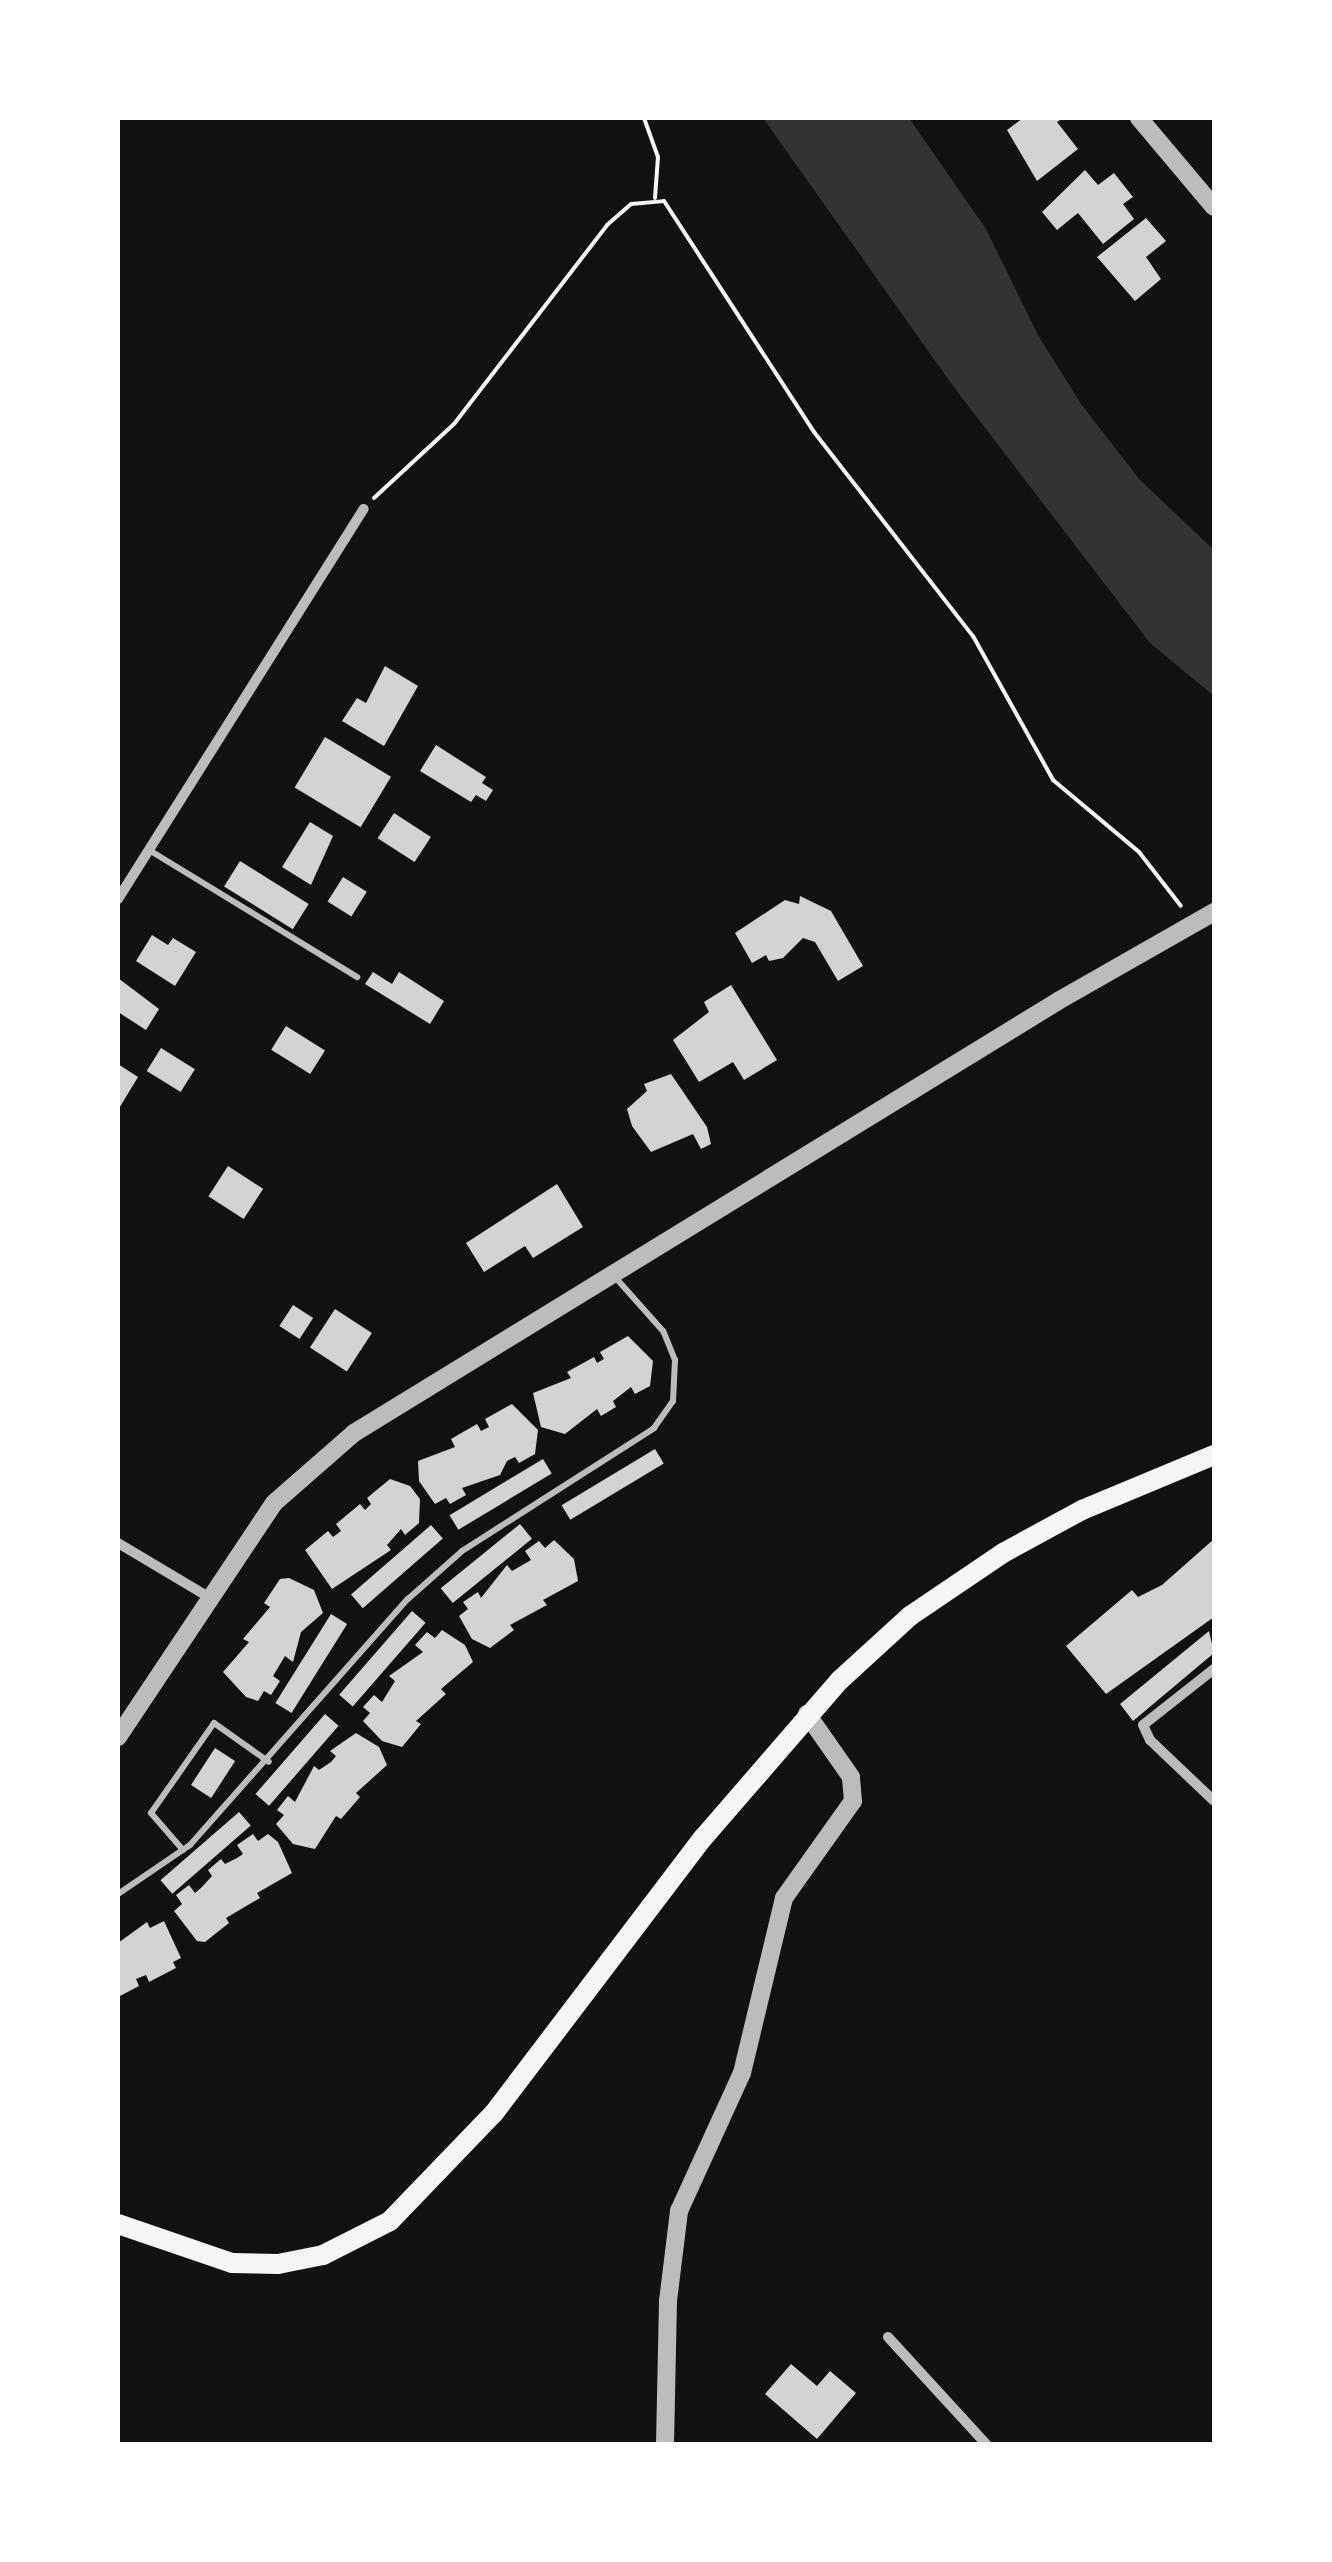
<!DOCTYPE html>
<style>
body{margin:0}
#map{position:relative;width:1332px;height:2562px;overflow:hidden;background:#111;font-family:"Archivo Narrow",sans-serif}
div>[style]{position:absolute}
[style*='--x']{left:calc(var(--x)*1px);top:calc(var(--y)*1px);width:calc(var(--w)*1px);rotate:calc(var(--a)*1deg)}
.water>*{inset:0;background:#333}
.building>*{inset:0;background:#d3d3d3;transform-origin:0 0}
.path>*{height:4px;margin:-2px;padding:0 2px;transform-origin:2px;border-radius:2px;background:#f5f5f5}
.service>*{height:6px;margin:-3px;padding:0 3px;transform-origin:3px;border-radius:3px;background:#bcbcbc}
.minor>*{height:10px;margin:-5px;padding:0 5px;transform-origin:5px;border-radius:5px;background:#bcbcbc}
.tertiary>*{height:18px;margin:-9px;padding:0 9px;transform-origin:9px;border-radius:9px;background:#bcbcbc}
.secondary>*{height:20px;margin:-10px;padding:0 10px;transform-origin:10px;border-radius:10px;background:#f5f5f5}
span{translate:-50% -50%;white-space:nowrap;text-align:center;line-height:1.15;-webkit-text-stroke:10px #fff;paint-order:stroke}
.frame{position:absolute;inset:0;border:120px solid #fff;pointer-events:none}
</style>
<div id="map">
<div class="water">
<div style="clip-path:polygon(763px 118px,909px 118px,986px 229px,1038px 335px,1081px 404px,1140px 480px,1214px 550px,1214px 696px,1150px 643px,953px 386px)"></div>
</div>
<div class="building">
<div style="clip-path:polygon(1023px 118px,1063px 118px,1057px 122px,1078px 149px,1037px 181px,1007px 130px)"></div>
<div style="clip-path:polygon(1085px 170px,1098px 185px,1114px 173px,1133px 197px,1123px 204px,1134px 219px,1103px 244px,1078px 213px,1057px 230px,1042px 212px)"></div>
<div style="clip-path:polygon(1146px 218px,1166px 241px,1146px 257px,1161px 279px,1135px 301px,1097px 257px)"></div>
<div style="clip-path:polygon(385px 666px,418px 686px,384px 746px,342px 721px,357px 698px,366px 703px)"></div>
<div style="left:325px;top:737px;width:77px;height:59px;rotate:31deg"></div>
<div style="clip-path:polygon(436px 745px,486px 777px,482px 783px,493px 790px,486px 801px,476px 795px,471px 802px,420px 771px)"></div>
<div style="left:394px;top:813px;width:44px;height:30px;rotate:33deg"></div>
<div style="clip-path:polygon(310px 822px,333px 836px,311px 885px,282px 867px)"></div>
<div style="left:240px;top:861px;width:81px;height:30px;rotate:32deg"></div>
<div style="left:343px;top:877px;width:28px;height:29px;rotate:32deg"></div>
<div style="clip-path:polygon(800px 896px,831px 911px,863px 966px,838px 981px,815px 942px,803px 938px,783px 958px,769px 961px,766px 955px,752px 963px,735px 933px,785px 900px,799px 904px)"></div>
<div style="clip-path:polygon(152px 935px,168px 945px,173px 938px,196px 952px,175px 986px,136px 961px)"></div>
<div style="clip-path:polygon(373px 972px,392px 984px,399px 972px,444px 1001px,430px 1024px,365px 984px)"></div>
<div style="clip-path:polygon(118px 978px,159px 1009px,146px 1030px,118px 1012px)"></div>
<div style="clip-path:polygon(731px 985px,777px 1060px,744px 1080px,733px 1062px,699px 1082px,673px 1040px,709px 1012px,704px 1002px)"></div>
<div style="left:286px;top:1026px;width:46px;height:28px;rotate:32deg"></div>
<div style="left:161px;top:1048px;width:40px;height:27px;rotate:32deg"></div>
<div style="clip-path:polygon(118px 1064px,138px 1077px,118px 1110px)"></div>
<div style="clip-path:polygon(671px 1074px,707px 1127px,711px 1144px,701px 1149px,693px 1134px,651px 1152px,632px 1126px,627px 1109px,647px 1091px,644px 1084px)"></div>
<div style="left:228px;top:1166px;width:42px;height:36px;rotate:33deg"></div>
<div style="clip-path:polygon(557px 1184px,583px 1227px,533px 1258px,525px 1246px,484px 1272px,466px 1243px)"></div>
<div style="left:293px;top:1305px;width:24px;height:25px;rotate:33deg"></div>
<div style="left:335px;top:1309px;width:44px;height:46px;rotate:33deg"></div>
<div style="clip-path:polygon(628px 1336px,653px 1361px,650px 1386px,635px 1394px,631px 1387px,613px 1401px,616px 1407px,601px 1416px,597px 1409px,565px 1434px,541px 1427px,533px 1393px,571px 1378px,567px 1372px,594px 1357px,597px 1363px,604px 1359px,600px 1352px)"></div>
<div style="clip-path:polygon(512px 1404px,538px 1430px,535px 1454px,519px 1463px,515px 1457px,507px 1461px,500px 1475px,462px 1488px,466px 1495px,450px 1504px,446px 1498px,435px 1504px,419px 1481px,418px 1461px,455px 1447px,451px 1439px,477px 1424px,481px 1431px,489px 1427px,485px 1419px)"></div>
<div style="left:655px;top:1449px;width:17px;height:109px;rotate:59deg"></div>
<div style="left:543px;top:1459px;width:17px;height:109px;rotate:59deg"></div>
<div style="clip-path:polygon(390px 1479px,410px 1486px,420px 1499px,419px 1523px,405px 1535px,401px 1529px,387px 1545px,391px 1550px,332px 1589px,305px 1550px,328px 1531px,333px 1537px,341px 1531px,336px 1524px,360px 1504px,365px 1510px,371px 1504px,367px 1498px)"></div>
<div style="left:520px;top:1524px;width:19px;height:102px;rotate:51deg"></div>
<div style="left:431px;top:1525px;width:18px;height:106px;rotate:49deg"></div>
<div style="clip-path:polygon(1214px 1539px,1214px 1617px,1106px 1694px,1066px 1646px,1132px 1590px,1138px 1597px,1162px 1585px)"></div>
<div style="clip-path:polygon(554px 1540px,574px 1559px,578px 1581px,543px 1600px,547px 1605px,510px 1625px,514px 1630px,490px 1648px,472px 1639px,459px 1616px,468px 1609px,463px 1602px,478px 1592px,481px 1598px,507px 1565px,512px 1571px,531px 1560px,525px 1551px,539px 1541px,545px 1548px)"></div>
<div style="clip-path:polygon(289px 1578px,314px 1590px,323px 1613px,301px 1632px,293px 1662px,285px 1656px,273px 1676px,280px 1681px,271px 1695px,264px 1691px,258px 1701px,246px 1697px,223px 1672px,249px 1642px,243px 1639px,270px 1607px,264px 1603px,280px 1579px)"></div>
<div style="left:412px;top:1611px;width:18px;height:111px;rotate:41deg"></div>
<div style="left:331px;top:1614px;width:19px;height:105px;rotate:32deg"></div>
<div style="clip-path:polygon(442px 1630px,465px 1645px,473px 1662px,441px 1689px,446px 1694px,416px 1721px,421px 1724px,402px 1747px,382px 1741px,363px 1721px,370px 1713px,363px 1707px,374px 1695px,382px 1702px,395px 1681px,389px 1676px,423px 1652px,415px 1645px,427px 1632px,435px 1638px)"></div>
<div style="clip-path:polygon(1209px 1631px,1214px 1653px,1133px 1721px,1120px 1704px)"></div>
<div style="left:325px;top:1714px;width:18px;height:106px;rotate:41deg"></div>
<div style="clip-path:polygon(356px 1733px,379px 1747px,387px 1765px,356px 1793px,360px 1797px,341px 1819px,336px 1816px,315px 1849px,293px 1844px,276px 1824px,284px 1815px,277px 1810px,288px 1796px,295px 1802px,314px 1766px,319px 1770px,331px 1762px,336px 1756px,330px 1751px)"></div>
<div style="left:215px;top:1748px;width:24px;height:44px;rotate:33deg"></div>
<div style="left:239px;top:1812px;width:18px;height:104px;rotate:49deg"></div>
<div style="clip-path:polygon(253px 1834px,258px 1841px,268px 1834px,278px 1842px,292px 1873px,257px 1893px,260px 1898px,226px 1918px,229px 1923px,205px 1942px,197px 1941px,174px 1911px,182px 1904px,176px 1895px,189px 1885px,195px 1893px,202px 1887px,212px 1876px,208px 1870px,221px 1859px,225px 1864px,237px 1858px,243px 1854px,237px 1845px)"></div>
<div style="clip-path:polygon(164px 1921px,181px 1958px,173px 1962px,176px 1968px,149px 1982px,146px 1975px,136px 1979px,139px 1986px,118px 1997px,118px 1943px,147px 1922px,150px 1928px)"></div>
<div style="clip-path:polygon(791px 2364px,817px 2386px,830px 2371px,856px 2393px,817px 2439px,765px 2394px)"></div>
</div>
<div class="path">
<div style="--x:644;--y:118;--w:41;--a:70.3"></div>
<div style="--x:658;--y:157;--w:41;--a:94.2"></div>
<div style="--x:374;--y:498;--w:109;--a:-42.8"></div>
<div style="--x:454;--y:424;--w:251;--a:-52.4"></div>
<div style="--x:607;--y:225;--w:32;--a:-41"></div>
<div style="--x:631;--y:204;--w:33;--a:-5"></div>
<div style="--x:664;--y:201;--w:275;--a:57"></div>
<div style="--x:814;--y:432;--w:259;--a:52.1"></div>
<div style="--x:973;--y:636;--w:165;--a:60.9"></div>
<div style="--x:1053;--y:780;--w:112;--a:39.9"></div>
<div style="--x:1139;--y:852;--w:68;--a:52.1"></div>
</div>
<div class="service">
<div style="--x:149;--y:850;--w:244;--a:31.4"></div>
<div style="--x:183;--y:1850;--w:49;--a:-130.9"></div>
<div style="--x:151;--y:1813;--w:110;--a:-55"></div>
<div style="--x:214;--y:1723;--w:67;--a:35.3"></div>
<div style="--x:118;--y:1894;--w:87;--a:-34.2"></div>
<div style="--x:190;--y:1845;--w:329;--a:-48.5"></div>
<div style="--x:408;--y:1599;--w:72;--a:-41.6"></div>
<div style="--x:462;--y:1551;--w:228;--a:-32.6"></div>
<div style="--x:654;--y:1428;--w:33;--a:-55"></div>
<div style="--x:673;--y:1401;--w:41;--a:-87.2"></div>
<div style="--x:675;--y:1360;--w:31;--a:-112"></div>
<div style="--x:663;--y:1331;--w:71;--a:-131.6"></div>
</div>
<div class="minor">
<div style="--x:118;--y:899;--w:461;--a:-57.8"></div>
<div style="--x:118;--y:1543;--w:104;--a:30.8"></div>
<div style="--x:1214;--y:1669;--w:90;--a:141.7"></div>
<div style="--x:1143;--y:1725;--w:17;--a:65"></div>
<div style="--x:1150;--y:1740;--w:88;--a:43.6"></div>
<div style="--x:888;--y:2337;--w:145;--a:47.5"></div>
</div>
<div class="tertiary">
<div style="--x:1139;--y:118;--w:116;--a:49.9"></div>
<div style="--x:118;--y:1737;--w:281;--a:-56.3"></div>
<div style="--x:274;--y:1503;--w:106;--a:-41.2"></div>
<div style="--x:354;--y:1433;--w:826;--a:-31.53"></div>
<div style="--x:1058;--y:1001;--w:180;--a:-29.7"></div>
<div style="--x:665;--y:2444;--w:143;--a:-88.8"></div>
<div style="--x:668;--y:2301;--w:91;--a:-83"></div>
<div style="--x:679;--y:2211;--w:152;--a:-65.5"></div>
<div style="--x:742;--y:2073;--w:180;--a:-76.5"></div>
<div style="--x:784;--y:1898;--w:119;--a:-54.6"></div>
<div style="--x:853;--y:1801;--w:24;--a:-95"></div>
<div style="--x:851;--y:1777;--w:77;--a:-124.9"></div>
</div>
<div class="secondary">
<div style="--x:118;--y:2224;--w:120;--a:18.9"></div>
<div style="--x:232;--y:2263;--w:46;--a:1.2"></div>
<div style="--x:278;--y:2264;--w:46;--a:-11.3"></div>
<div style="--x:323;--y:2255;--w:75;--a:-26.9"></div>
<div style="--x:390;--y:2221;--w:150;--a:-46.1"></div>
<div style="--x:494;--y:2113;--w:345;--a:-52.8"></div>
<div style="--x:703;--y:1838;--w:209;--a:-49.1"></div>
<div style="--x:840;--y:1680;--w:95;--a:-42.4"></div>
<div style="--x:910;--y:1616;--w:112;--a:-34.1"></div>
<div style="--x:1003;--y:1553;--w:90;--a:-28.6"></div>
<div style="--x:1082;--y:1510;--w:143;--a:-22.6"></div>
</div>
<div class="frame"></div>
</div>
